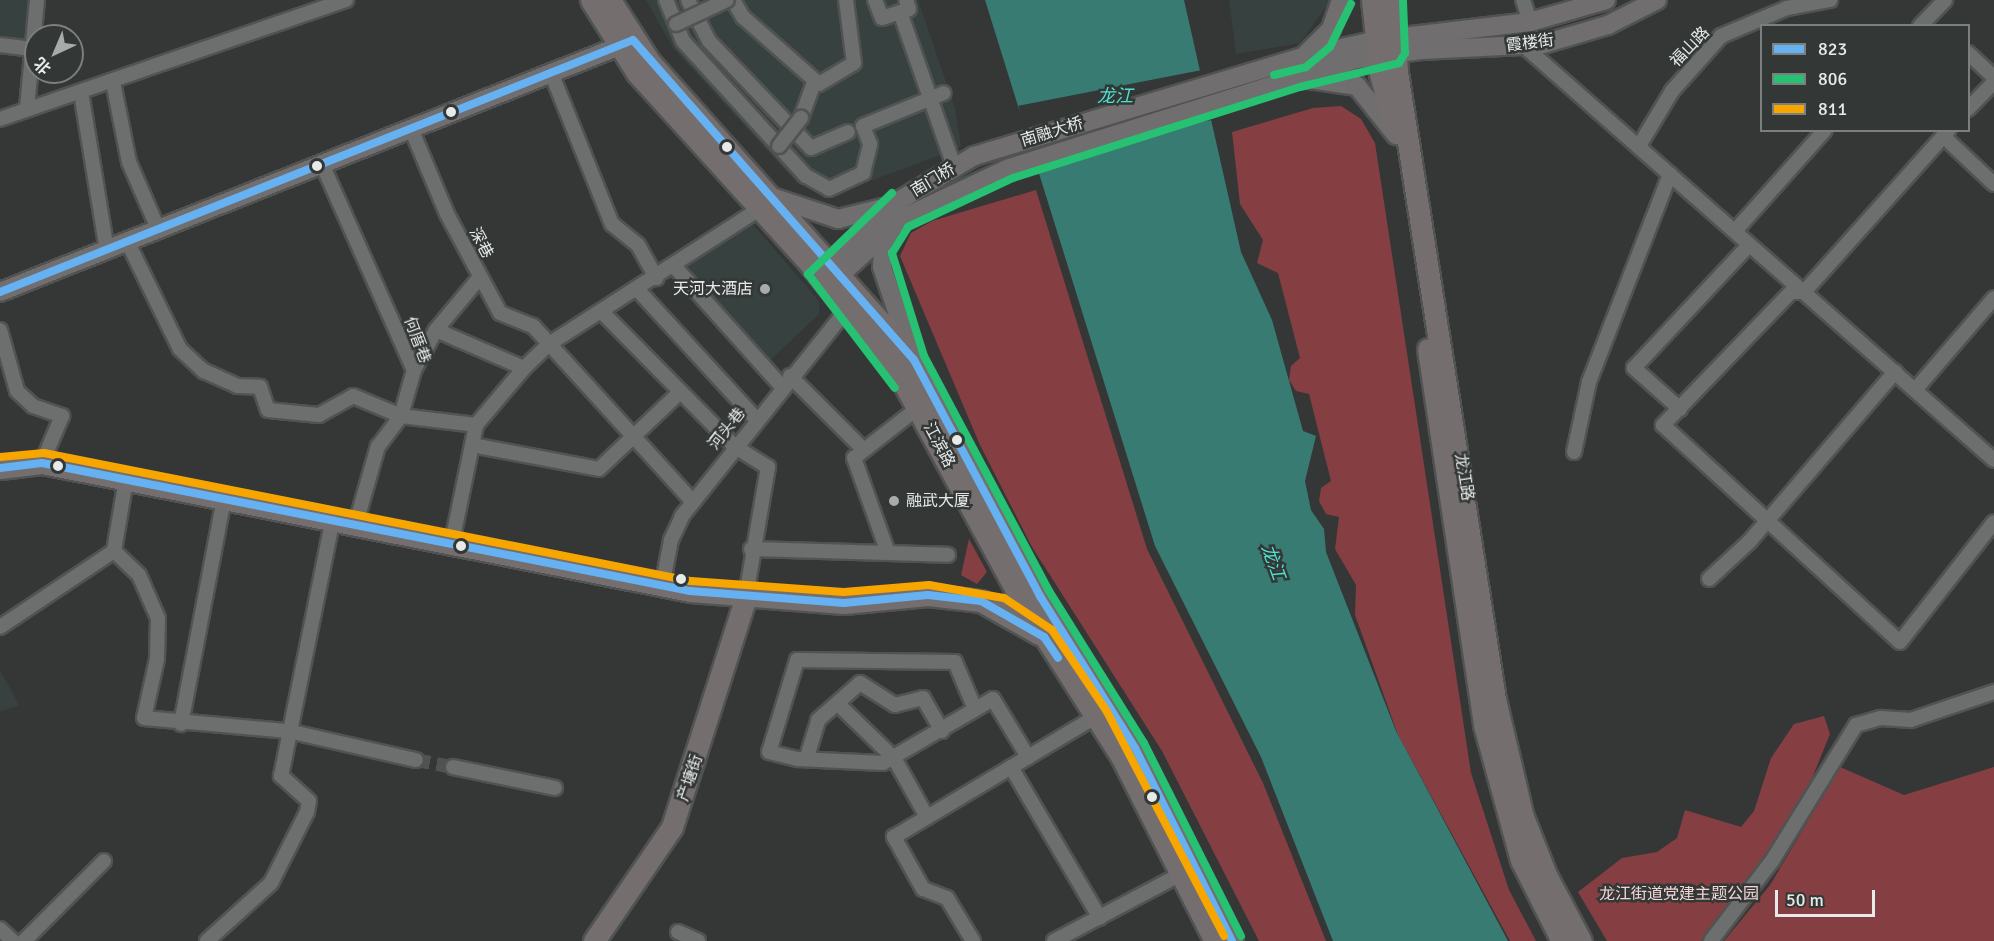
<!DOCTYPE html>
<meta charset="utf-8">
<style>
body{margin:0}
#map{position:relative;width:1994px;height:941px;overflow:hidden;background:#343736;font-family:Signika,"Noto Sans SC",sans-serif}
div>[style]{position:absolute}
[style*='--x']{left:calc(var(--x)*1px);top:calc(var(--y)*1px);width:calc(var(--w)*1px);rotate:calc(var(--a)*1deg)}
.built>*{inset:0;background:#374240}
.green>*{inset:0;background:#853f42}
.water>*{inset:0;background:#377b72}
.pier>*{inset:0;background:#343736;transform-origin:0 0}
.street-tunnel>*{height:14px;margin-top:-7px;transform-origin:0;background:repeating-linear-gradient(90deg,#4f5251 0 14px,transparent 0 21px)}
.roads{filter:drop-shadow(2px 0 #515352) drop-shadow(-2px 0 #515352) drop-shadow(0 2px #515352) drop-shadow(0 -2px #515352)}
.street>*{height:14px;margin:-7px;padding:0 7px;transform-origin:7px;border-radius:7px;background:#6d6e6e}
.secondary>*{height:18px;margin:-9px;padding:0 9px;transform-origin:9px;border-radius:9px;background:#716e6f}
.primary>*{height:21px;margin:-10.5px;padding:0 10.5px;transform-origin:10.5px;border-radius:10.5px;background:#756e6f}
.bridges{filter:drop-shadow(2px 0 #515352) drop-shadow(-2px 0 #515352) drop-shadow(0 2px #515352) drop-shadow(0 -2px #515352)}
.street-bridge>*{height:14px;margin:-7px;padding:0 7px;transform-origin:7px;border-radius:7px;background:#6d6e6e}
.bus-1>*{height:8px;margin:-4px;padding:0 4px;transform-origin:4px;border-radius:4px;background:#66b1f2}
.bus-2>*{height:8px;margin:-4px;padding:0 4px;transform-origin:4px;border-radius:4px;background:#26c172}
.bus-3>*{height:8px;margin:-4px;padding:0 4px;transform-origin:4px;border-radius:4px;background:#f7a600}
.dots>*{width:16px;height:16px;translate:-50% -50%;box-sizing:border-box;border:3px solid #333837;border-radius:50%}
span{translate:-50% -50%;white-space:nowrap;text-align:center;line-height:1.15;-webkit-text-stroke:5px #333837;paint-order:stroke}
.street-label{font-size:16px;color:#e7eae9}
.poi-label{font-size:16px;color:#e7eae9}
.right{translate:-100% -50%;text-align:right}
.left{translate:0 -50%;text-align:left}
.park-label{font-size:16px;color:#f3d7d6}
.water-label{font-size:18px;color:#4ee1ce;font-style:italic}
.legend{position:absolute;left:1760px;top:24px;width:210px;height:108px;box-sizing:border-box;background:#333837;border:2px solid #7b7f7e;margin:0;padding:8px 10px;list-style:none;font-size:18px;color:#e7eae9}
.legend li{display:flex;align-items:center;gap:12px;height:30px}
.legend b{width:30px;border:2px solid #7b7f7e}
.north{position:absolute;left:24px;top:24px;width:60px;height:60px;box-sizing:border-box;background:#333837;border:2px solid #7b7f7e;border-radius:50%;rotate:224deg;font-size:16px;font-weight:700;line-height:24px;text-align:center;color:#e7eae9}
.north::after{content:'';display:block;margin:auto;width:21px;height:27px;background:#a8abaa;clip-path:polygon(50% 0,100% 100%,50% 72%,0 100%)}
.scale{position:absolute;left:1775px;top:890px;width:100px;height:27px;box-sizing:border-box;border:3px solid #e7eae9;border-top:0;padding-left:8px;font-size:18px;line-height:21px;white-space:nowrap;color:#e7eae9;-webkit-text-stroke:4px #333837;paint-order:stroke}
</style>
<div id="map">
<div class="built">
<div style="clip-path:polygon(0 0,32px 0,27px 56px,0 52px)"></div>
<div style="clip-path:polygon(646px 0,918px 0,955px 108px,961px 147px,830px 196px,797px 183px,673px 48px)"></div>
<div style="clip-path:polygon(1229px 0,1331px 0,1300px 43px,1236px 54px)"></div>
<div style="clip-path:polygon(751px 222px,819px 301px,819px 314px,762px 368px,687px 264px)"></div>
<div style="clip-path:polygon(0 670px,19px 705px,0 712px)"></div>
</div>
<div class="green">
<div style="clip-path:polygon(1341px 106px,1361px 119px,1375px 143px,1471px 773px,1509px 890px,1536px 941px,1510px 941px,1398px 735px,1355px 615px,1356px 585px,1335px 549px,1339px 517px,1326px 514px,1319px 501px,1321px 488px,1331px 481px,1309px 394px,1296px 391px,1289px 380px,1291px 366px,1300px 358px,1278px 273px,1257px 263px,1263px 240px,1240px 204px,1232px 132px,1313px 108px)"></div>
<div style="clip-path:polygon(1036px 190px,1147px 549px,1263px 783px,1326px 941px,1259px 941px,1162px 751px,1032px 547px,980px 445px,900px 256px,911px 233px,932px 221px)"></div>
<div style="clip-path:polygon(969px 539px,987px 572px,977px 584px,961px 575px)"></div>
<div style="clip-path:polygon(1824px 716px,1830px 734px,1806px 793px,1753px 877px,1701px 941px,1607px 941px,1578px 892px,1622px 858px,1657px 852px,1677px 838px,1685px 810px,1741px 827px,1754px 811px,1771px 758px,1794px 724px)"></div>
<div style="clip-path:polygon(1840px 767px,1904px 795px,1994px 767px,1994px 941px,1724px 941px,1770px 885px)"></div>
</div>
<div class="water">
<div style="clip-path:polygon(985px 0,1184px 0,1241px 252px,1272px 320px,1303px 431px,1316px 436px,1305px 481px,1311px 510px,1324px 529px,1326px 552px,1396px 731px,1508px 941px,1333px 941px,1261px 757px,1155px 546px)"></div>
</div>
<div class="pier">
<div style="left:1207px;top:69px;width:51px;height:192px;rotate:79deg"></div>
</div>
<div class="street-tunnel">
<div style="--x:416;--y:760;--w:38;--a:11"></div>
</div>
<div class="roads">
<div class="street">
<div style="--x:666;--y:0;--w:44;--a:67.5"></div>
<div style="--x:683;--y:41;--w:183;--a:47.7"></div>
<div style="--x:806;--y:176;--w:26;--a:29"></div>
<div style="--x:829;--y:189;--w:38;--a:-25"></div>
<div style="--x:863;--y:173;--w:30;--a:-76"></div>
<div style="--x:870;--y:144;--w:19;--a:-111"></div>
<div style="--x:863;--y:126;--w:87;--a:-22.2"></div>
<div style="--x:688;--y:0;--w:46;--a:62.9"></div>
<div style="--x:709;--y:41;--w:148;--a:46.4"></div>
<div style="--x:811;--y:148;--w:40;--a:-23.4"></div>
<div style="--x:733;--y:0;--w:20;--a:60"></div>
<div style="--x:743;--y:17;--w:101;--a:41.4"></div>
<div style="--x:819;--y:84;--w:41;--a:-31"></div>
<div style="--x:854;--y:63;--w:64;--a:-97.2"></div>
<div style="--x:875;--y:0;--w:19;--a:69"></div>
<div style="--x:882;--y:18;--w:28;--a:-18"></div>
<div style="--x:909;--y:9;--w:9;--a:-108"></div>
<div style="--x:1523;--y:0;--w:23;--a:72"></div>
<div style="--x:900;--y:12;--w:155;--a:70.7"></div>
<div style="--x:1920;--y:26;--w:36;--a:-46"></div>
<div style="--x:0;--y:45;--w:31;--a:7"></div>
<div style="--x:1524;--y:46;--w:626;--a:41.38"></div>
<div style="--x:1968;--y:53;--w:35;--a:43"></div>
<div style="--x:552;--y:75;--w:161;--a:68.1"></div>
<div style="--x:612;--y:224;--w:33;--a:39"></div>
<div style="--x:638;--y:245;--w:38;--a:61"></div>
<div style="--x:113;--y:82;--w:82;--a:78.7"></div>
<div style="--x:129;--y:162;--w:75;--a:66.5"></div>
<div style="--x:81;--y:92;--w:160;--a:80.7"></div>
<div style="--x:27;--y:108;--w:108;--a:-84.7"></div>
<div style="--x:1968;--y:109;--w:37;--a:-46"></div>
<div style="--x:801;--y:118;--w:40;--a:-69.8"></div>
<div style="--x:0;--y:119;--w:366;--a:-19"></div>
<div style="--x:412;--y:131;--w:90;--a:67.1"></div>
<div style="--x:447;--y:214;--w:112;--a:61.8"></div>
<div style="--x:500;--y:313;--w:35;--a:22"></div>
<div style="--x:533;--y:326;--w:238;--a:47.7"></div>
<div style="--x:1943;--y:136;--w:70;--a:43.3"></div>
<div style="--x:1639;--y:146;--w:64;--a:-59"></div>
<div style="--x:1672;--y:91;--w:74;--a:-48.3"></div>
<div style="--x:1721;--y:36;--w:72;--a:-23"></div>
<div style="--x:1787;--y:8;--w:44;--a:-10.5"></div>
<div style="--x:323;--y:166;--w:223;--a:66"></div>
<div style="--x:414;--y:370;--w:48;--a:105.8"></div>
<div style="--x:401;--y:416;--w:38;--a:127"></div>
<div style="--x:378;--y:446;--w:84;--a:105.9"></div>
<div style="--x:1735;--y:231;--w:135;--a:-48.3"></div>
<div style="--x:128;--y:243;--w:118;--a:63.9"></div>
<div style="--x:180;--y:349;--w:33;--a:43"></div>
<div style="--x:204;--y:371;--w:36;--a:24"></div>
<div style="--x:237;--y:386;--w:23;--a:2"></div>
<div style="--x:260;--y:387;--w:24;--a:71"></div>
<div style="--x:268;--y:410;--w:51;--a:5.6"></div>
<div style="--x:319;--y:415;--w:39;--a:-29"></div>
<div style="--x:353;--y:396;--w:52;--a:22.6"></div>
<div style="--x:401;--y:416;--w:76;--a:6.8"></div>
<div style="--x:674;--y:266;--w:162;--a:48.2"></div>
<div style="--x:637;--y:289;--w:176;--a:47.5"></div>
<div style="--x:1804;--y:292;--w:13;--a:180"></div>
<div style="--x:1791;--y:292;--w:185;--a:133.9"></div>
<div style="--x:1663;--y:425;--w:321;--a:42.5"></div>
<div style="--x:1900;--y:642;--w:152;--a:-51.9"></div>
<div style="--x:1804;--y:292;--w:217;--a:-48.2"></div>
<div style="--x:601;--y:311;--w:190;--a:45.4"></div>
<div style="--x:734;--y:446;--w:40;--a:32"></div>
<div style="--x:768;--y:467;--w:131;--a:99.7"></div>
<div style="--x:0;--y:330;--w:63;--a:74.4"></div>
<div style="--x:17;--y:391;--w:22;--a:43"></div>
<div style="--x:33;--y:406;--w:31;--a:19"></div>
<div style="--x:62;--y:416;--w:51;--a:113.1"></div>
<div style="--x:436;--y:330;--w:96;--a:23.4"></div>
<div style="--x:414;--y:370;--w:46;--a:-61.2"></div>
<div style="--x:436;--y:330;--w:69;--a:-50.3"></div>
<div style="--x:790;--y:376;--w:103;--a:45"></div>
<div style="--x:1915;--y:390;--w:121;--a:-49.3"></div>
<div style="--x:1680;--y:409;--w:62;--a:-138.3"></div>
<div style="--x:1634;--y:368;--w:168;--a:-46.9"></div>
<div style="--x:472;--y:445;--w:129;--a:10.7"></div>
<div style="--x:599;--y:469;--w:112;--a:-43.5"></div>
<div style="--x:1574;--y:452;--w:72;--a:-77.9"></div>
<div style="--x:1589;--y:382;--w:223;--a:-68.7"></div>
<div style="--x:451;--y:547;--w:125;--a:-78.4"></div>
<div style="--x:476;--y:425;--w:75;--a:-49.9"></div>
<div style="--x:524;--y:368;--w:35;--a:-44"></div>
<div style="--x:549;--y:344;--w:252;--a:-32.7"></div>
<div style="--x:751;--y:549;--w:197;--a:1.7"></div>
<div style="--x:887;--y:550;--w:98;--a:-109.7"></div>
<div style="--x:854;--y:458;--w:83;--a:-38.1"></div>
<div style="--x:114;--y:551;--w:35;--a:44"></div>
<div style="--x:139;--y:575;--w:47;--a:66.2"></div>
<div style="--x:158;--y:618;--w:41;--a:91.4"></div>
<div style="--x:157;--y:659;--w:60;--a:102.4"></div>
<div style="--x:144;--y:718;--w:145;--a:5.2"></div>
<div style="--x:288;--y:731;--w:131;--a:12.8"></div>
<div style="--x:1709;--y:579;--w:56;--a:-42.8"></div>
<div style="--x:1750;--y:541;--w:223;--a:-49.4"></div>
<div style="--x:662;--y:587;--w:48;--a:-79.2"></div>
<div style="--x:671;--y:540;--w:26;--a:-65"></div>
<div style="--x:682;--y:516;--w:266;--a:-51.4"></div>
<div style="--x:0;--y:627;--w:137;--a:-33.7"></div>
<div style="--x:114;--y:551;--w:73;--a:-80.5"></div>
<div style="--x:838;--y:704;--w:78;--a:44"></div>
<div style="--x:894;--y:758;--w:68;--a:60.8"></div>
<div style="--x:975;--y:709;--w:51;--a:-113.1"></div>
<div style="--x:955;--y:662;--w:158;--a:-179.3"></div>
<div style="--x:797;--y:660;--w:96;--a:106.9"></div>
<div style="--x:769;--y:752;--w:30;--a:14"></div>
<div style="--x:798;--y:759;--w:85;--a:2.7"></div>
<div style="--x:883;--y:763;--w:127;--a:-30.2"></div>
<div style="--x:993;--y:699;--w:68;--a:58.9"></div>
<div style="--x:181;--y:724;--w:229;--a:-79.2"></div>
<div style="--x:807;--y:757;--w:39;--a:-73"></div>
<div style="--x:818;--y:720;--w:56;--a:-41.4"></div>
<div style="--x:860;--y:683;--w:41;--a:32.2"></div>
<div style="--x:895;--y:705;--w:29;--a:-14"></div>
<div style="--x:923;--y:698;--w:38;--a:60"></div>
<div style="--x:453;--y:767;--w:104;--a:11.6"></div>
<div style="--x:1011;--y:767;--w:175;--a:59.5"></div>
<div style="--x:0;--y:929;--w:18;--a:43"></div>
<div style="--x:678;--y:932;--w:22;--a:24"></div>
<div style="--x:24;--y:941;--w:113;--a:-45"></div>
<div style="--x:207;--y:941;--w:86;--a:-42.2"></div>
<div style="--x:271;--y:883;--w:80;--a:-63.1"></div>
<div style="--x:307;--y:812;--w:11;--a:-80"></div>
<div style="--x:309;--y:801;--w:38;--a:-138"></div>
<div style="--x:281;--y:776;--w:259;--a:-78.6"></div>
<div style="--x:973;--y:941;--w:50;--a:-121.2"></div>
<div style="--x:947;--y:898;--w:26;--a:-159"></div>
<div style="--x:923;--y:889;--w:60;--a:-119.1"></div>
<div style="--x:894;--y:837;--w:236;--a:-30.8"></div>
<div style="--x:1054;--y:941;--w:144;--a:-27.8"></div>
<div style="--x:1711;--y:941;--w:101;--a:-52.7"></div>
<div style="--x:1772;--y:861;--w:160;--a:-58.3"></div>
<div style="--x:1856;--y:725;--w:26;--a:-16"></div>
<div style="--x:1881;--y:718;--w:30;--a:4"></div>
<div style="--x:1911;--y:720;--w:88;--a:-18.6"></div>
</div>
<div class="secondary">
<div style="--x:1306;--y:54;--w:35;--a:-45"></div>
<div style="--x:1331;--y:29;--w:31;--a:-71"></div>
<div style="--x:1302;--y:78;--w:56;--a:8.3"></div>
<div style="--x:1357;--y:86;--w:63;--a:51.5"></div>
<div style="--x:772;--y:197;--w:70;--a:18.4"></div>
<div style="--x:838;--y:219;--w:45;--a:-14"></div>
<div style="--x:890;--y:232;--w:12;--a:125"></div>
<div style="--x:883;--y:242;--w:25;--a:92"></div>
<div style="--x:882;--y:267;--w:94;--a:71.4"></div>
<div style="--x:819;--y:273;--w:103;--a:-42.6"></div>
<div style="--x:895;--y:203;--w:92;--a:-30.7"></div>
<div style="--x:974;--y:156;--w:343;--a:-16.8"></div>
<div style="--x:1302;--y:57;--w:77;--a:-12.8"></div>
<div style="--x:1377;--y:40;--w:154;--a:-6.7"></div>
<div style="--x:1530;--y:22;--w:79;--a:-16.1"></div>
<div style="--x:829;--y:285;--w:98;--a:-42.5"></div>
<div style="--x:901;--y:219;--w:119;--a:-25.3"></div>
<div style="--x:1009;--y:168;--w:364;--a:-17.4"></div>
<div style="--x:1356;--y:59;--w:67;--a:-7.8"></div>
<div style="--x:1422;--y:50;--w:121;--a:-2.8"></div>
<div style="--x:1543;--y:44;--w:68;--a:-16.3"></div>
<div style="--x:1608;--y:25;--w:55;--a:-27"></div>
<div style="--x:0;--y:292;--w:680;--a:-21.66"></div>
</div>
<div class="primary">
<div style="--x:591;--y:0;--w:86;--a:57.8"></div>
<div style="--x:637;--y:73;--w:258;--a:47.8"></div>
<div style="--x:810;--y:264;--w:138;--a:50.9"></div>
<div style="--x:897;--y:371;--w:256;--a:61.5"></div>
<div style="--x:1019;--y:596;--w:190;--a:57.5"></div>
<div style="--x:1121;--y:756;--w:208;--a:63.1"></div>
<div style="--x:610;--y:0;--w:72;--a:57.4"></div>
<div style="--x:649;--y:61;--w:400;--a:48.4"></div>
<div style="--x:914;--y:360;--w:268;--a:61.9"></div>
<div style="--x:1040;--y:596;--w:179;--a:58"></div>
<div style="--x:1135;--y:748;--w:216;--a:63.3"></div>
<div style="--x:1372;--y:0;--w:74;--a:83.8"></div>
<div style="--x:1380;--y:74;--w:50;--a:74.8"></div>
<div style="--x:1392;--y:0;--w:72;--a:86"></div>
<div style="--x:1397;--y:72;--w:635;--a:81.12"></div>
<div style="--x:1495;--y:699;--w:121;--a:76.7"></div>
<div style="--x:1523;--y:817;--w:65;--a:68.2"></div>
<div style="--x:1547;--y:877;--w:72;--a:62"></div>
<div style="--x:1428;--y:349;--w:380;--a:81.5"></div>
<div style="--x:1484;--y:725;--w:140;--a:74.7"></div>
<div style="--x:1521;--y:860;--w:91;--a:63.2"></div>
<div style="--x:0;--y:468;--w:42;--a:-6.8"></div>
<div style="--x:42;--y:463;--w:661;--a:11.17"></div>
<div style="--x:690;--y:591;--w:154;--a:4.5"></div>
<div style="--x:844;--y:603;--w:84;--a:-5.4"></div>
<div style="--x:928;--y:595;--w:53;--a:6.5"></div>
<div style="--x:981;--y:601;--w:67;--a:29.6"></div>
<div style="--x:594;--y:941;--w:138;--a:-55.6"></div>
<div style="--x:672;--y:827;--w:243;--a:-72.2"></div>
</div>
</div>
<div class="bridges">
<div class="street-bridge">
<div style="--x:676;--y:24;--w:56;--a:-25.2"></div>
<div style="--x:779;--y:146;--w:36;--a:-52"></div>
</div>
</div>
<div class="bus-1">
<div style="--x:0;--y:292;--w:681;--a:-21.71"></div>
<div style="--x:633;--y:40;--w:426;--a:48.7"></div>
<div style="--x:914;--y:360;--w:268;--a:61.9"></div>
<div style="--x:1040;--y:596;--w:179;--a:58"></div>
<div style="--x:1135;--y:748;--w:216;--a:63.3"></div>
<div style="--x:0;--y:468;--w:42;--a:-6.8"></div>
<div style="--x:42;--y:463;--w:661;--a:11.17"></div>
<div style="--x:690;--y:591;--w:154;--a:4.5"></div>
<div style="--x:844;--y:603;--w:84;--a:-5.4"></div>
<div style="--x:928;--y:595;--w:53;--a:6.5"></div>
<div style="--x:981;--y:601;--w:73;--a:29.7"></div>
<div style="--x:1044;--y:637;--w:25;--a:56"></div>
</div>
<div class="bus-2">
<div style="--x:1274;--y:75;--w:33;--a:-14"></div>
<div style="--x:1306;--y:67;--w:31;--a:-40"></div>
<div style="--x:1330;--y:47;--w:48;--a:-64"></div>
<div style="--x:892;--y:193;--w:117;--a:136"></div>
<div style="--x:808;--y:274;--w:143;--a:52.7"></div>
<div style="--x:1241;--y:936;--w:216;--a:-116.7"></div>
<div style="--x:1144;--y:743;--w:179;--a:-122"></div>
<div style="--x:1049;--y:591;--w:266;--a:-118"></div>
<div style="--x:924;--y:356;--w:108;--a:-107.3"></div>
<div style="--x:892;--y:253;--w:31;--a:-58"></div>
<div style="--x:908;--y:227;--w:116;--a:-25"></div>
<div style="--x:1013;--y:178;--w:301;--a:-17.6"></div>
<div style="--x:1300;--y:87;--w:102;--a:-13.6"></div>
<div style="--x:1399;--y:63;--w:12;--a:-59"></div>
<div style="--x:1405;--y:53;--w:53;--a:-92.2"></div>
</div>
<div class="bus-3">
<div style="--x:0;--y:457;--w:44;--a:-5.2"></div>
<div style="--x:44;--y:453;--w:660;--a:11.19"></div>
<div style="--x:691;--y:581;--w:153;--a:4.1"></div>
<div style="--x:844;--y:592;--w:85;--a:-4.7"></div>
<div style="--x:929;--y:585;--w:76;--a:9.8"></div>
<div style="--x:1004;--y:598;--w:58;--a:33.7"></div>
<div style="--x:1052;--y:630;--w:97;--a:56"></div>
<div style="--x:1106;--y:710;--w:255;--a:62.4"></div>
</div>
<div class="dots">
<div style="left:451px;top:112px;background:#e7eae9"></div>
<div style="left:727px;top:147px;background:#e7eae9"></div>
<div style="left:317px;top:166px;background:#e7eae9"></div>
<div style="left:765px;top:289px;background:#a8abaa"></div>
<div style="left:957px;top:440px;background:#e7eae9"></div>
<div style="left:58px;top:466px;background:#e7eae9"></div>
<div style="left:894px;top:501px;background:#a8abaa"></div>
<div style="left:461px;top:546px;background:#e7eae9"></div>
<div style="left:681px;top:579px;background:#e7eae9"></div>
<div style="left:1152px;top:797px;background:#e7eae9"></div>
</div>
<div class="street-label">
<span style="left:1530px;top:43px;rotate:-7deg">霞楼街</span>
<span style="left:1690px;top:47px;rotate:-46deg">福山路</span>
<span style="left:1052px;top:132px;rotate:-17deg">南融大桥</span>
<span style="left:933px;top:180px;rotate:-31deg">南门桥</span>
<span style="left:481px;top:243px;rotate:62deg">深巷</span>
<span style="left:417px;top:340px;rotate:69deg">何厝巷</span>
<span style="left:727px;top:429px;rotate:-52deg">河头巷</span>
<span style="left:939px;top:445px;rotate:62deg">江滨路</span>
<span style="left:1464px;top:477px;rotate:81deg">龙江路</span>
<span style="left:690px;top:778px;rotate:-71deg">产塘街</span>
</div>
<div class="poi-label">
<span class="right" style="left:753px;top:289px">天河大酒店</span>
<span class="left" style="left:906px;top:501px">融武大厦</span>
</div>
<div class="park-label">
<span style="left:1679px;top:894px">龙江街道党建主题公园</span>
</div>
<div class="water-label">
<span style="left:1115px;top:96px">龙江</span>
<span style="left:1273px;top:562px;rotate:70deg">龙江</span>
</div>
<ul class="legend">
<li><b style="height:8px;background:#66b1f2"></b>823</li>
<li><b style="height:8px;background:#26c172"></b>806</li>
<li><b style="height:8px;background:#f7a600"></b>811</li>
</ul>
<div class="north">北</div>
<div class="scale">50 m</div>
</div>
